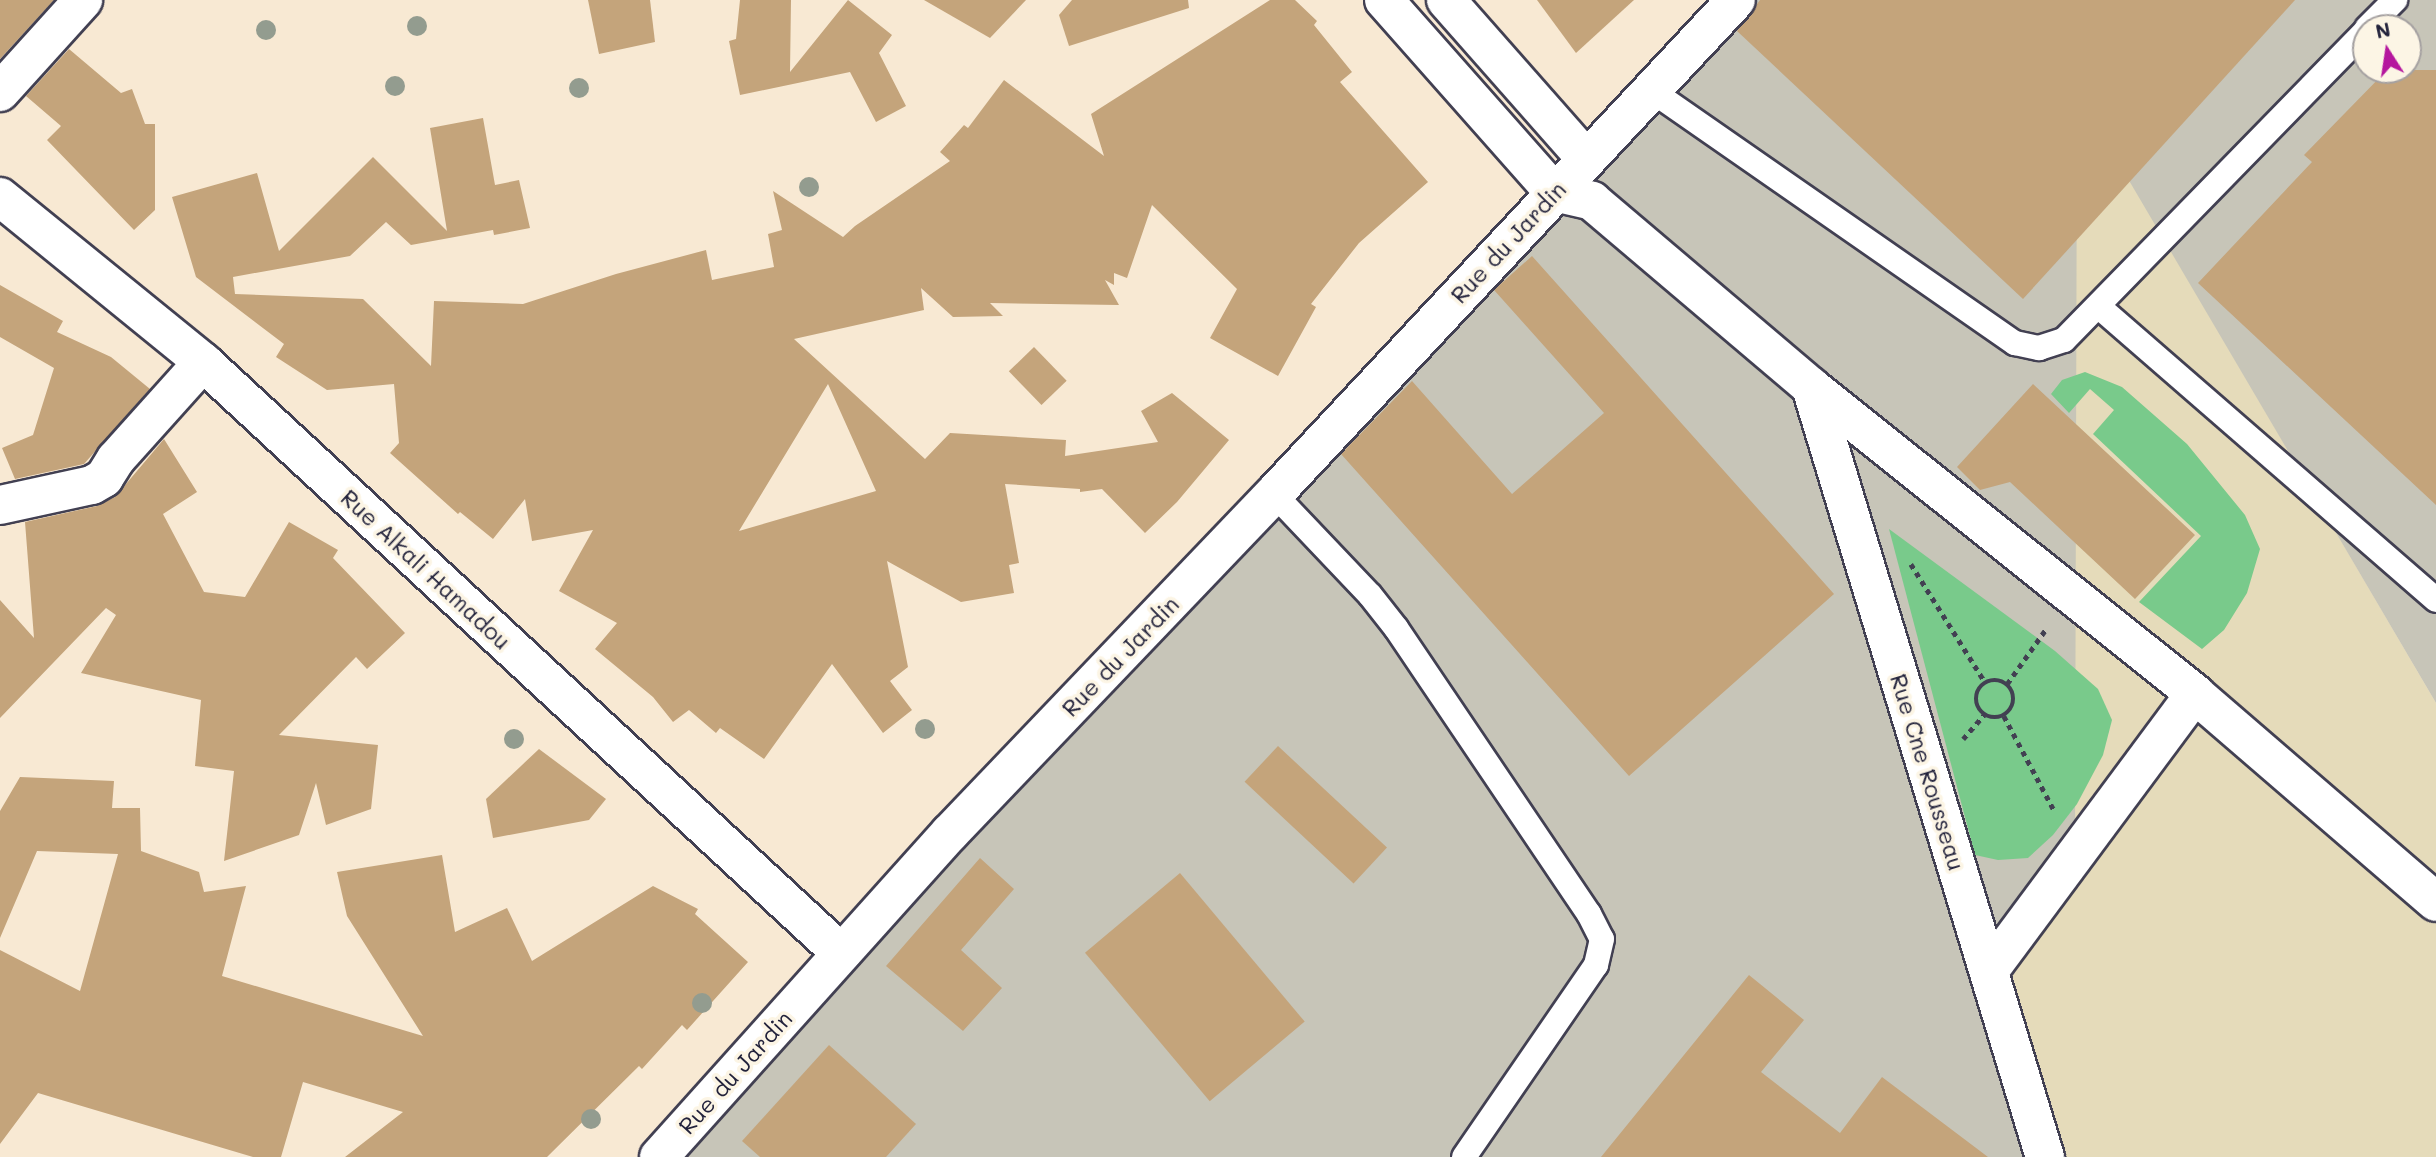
<!DOCTYPE html>
<style>
body{margin:0}
#map{position:relative;width:2436px;height:1157px;overflow:hidden;background:#f8e9d3;font-family:Mali,sans-serif}
div>[style]{position:absolute}
[style*='--x']{left:calc(var(--x)*1px);top:calc(var(--y)*1px);width:calc(var(--w)*1px);rotate:calc(var(--a)*1deg)}
.built>*{inset:0;background:#e5dbba}
.industrial>*{inset:0;background:#c7c5b8}
.green>*{inset:0;background:#79ca8b}
.building>*{inset:0;background:#c4a47b;transform-origin:0 0}
.path>*{height:4.5px;margin-top:-2.25px;transform-origin:0;background:repeating-linear-gradient(90deg,#424052 0 5px,transparent 0 10px)}
.path>.ring{margin:-2.25px;padding:0;box-sizing:content-box;background:none;border:4.5px solid #424052;border-radius:50%}
.roads{filter:drop-shadow(2px 0 #424052) drop-shadow(-2px 0 #424052) drop-shadow(0 2px #424052) drop-shadow(0 -2px #424052)}
.lane>*{height:24px;margin:-12px;padding:0 12px;transform-origin:12px;border-radius:12px;background:#fff}
.street>*{height:38px;margin:-19px;padding:0 19px;transform-origin:19px;border-radius:19px;background:#fff}
.secondary>*{height:38px;margin:-19px;padding:0 19px;transform-origin:19px;border-radius:19px;background:#fff}
.trees>*{width:20px;height:20px;margin:-10px;border-radius:50%;background:#939c8f}
span{translate:-50% -50%;white-space:nowrap;text-align:center;line-height:1.15;-webkit-text-stroke:7px #fcf5e5;paint-order:stroke}
.street-label{font-size:23px;color:#22223b}
.north{position:absolute;left:2352px;top:14px;width:70px;height:70px;box-sizing:border-box;background:#fcf5e5;border:2px solid #a5a1a1;border-radius:50%;rotate:348deg;font-size:19px;font-weight:700;line-height:28px;text-align:center;color:#22223b}
.north::after{content:'';display:block;margin:auto;width:24px;height:32px;background:#b5179e;clip-path:polygon(50% 0,100% 100%,50% 72%,0 100%)}
</style>
<div id="map">
<div class="built">
<div style="clip-path:polygon(2077px 90px,2436px 703px,2436px 1157px,2045px 1157px,1989px 971px)"></div>
</div>
<div class="industrial">
<div style="clip-path:polygon(evenodd,1714px 0,2436px 0,2436px 703px,2077px 92px,2075px 850px,1989px 971px,2045px 1157px,659px 1157px,1714px 0,2366px 28px,2408px 28px,2408px 70px,2366px 70px,2366px 28px)"></div>
</div>
<div class="green">
<div style="clip-path:polygon(2085px 372px,2122px 387px,2187px 444px,2245px 515px,2260px 549px,2247px 593px,2224px 630px,2202px 649px,2139px 602px,2201px 536px,2093px 434px,2114px 410px,2090px 389px,2069px 413px,2051px 394px,2062px 380px)"></div>
<div style="clip-path:polygon(1889px 529px,2055px 651px,2098px 689px,2112px 720px,2103px 755px,2077px 804px,2053px 835px,2028px 858px,1998px 860px,1975px 855px)"></div>
</div>
<div class="building">
<div style="clip-path:polygon(0 0,54px 0,0 59px)"></div>
<div style="clip-path:polygon(588px 0,650px 0,655px 42px,599px 54px)"></div>
<div style="clip-path:polygon(740px 0,791px 0,790px 72px,848px 0,892px 35px,879px 53px,906px 106px,876px 122px,850px 72px,740px 95px,729px 41px,736px 39px)"></div>
<div style="clip-path:polygon(924px 0,1026px 0,990px 38px)"></div>
<div style="clip-path:polygon(1072px 0,1188px 0,1189px 8px,1069px 46px,1059px 15px)"></div>
<div style="clip-path:polygon(evenodd,1270px 0,1295px 0,1317px 21px,1314px 25px,1352px 72px,1340px 82px,1428px 182px,1359px 243px,1311px 304px,1316px 307px,1278px 376px,1210px 338px,1237px 289px,1152px 205px,1127px 278px,1114px 273px,1114px 285px,1105px 280px,1119px 305px,990px 303px,1003px 316px,953px 317px,921px 288px,924px 310px,794px 339px,925px 459px,950px 433px,1066px 440px,1065px 456px,1158px 442px,1141px 411px,1172px 393px,1229px 440px,1177px 502px,1145px 533px,1102px 489px,1080px 492px,1080px 489px,1005px 484px,1019px 563px,1009px 565px,1014px 593px,961px 602px,887px 561px,908px 667px,890px 681px,912px 710px,883px 733px,832px 664px,764px 759px,720px 728px,716px 733px,689px 710px,673px 722px,653px 697px,595px 649px,617px 623px,559px 591px,593px 530px,532px 541px,525px 499px,493px 539px,460px 512px,458px 514px,390px 453px,399px 443px,394px 384px,327px 390px,276px 357px,284px 344px,196px 277px,172px 197px,257px 173px,279px 251px,373px 157px,447px 231px,430px 128px,483px 118px,495px 185px,519px 180px,530px 228px,494px 235px,493px 230px,411px 245px,386px 222px,350px 256px,233px 277px,235px 294px,363px 299px,431px 366px,434px 301px,523px 304px,616px 274px,706px 250px,712px 280px,774px 267px,768px 234px,782px 230px,773px 191px,843px 237px,855px 226px,950px 161px,940px 152px,964px 125px,968px 128px,1004px 80px,1104px 156px,1091px 114px,1270px 0,828px 384px,876px 491px,739px 531px,828px 384px)"></div>
<div style="clip-path:polygon(1537px 0,1634px 0,1576px 53px)"></div>
<div style="clip-path:polygon(1760px 0,2295px 0,2023px 299px,1737px 31px)"></div>
<div style="clip-path:polygon(69px 49px,121px 93px,132px 89px,145px 124px,155px 124px,155px 210px,134px 230px,47px 140px,61px 126px,26px 96px)"></div>
<div style="clip-path:polygon(2387px 70px,2436px 70px,2436px 505px,2198px 283px,2312px 162px,2304px 155px)"></div>
<div style="clip-path:polygon(1532px 256px,1834px 594px,1629px 776px,1341px 454px,1412px 381px,1512px 494px,1604px 413px,1494px 290px)"></div>
<div style="clip-path:polygon(0 285px,63px 321px,57px 332px,111px 357px,150px 389px,84px 464px,15px 479px,2px 448px,33px 435px,54px 368px,0 337px)"></div>
<div style="left:1034px;top:347px;width:47px;height:35px;rotate:46deg"></div>
<div style="clip-path:polygon(2033px 384px,2195px 535px,2135px 599px,2010px 482px,1980px 490px,1957px 467px)"></div>
<div style="clip-path:polygon(164px 439px,197px 492px,163px 514px,204px 592px,245px 597px,289px 522px,338px 550px,333px 558px,405px 633px,367px 669px,356px 657px,279px 735px,378px 745px,371px 809px,326px 825px,316px 783px,299px 835px,224px 861px,234px 771px,195px 766px,201px 700px,81px 673px,116px 615px,106px 608px,0 718px,0 600px,34px 638px,25px 522px,97px 506px,115px 497px)"></div>
<div style="left:1278px;top:746px;width:149px;height:49px;rotate:43deg"></div>
<div style="clip-path:polygon(539px 749px,606px 799px,589px 820px,493px 838px,486px 799px)"></div>
<div style="clip-path:polygon(20px 777px,114px 781px,112px 808px,140px 808px,141px 851px,199px 872px,204px 892px,246px 886px,222px 976px,423px 1036px,347px 916px,337px 872px,442px 855px,455px 932px,507px 908px,532px 961px,653px 886px,698px 909px,695px 914px,748px 962px,687px 1030px,682px 1025px,642px 1069px,639px 1066px,547px 1157px,345px 1157px,403px 1112px,303px 1082px,281px 1157px,253px 1157px,38px 1093px,0 1144px,0 950px,80px 991px,118px 854px,37px 851px,0 938px,0 811px)"></div>
<div style="clip-path:polygon(980px 858px,1014px 889px,961px 950px,1002px 988px,963px 1031px,886px 966px)"></div>
<div style="left:1180px;top:873px;width:194px;height:124px;rotate:50deg"></div>
<div style="clip-path:polygon(1749px 975px,1804px 1020px,1761px 1072px,1840px 1133px,1882px 1077px,1988px 1157px,1601px 1157px)"></div>
<div style="clip-path:polygon(829px 1045px,916px 1124px,886px 1157px,760px 1157px,742px 1141px)"></div>
</div>
<div class="path">
<div style="--x:1911;--y:564;--w:139;--a:57.9"></div>
<div class="ring" style="left:1976px;top:680px;width:33.5px;height:33.5px"></div>
<div style="--x:2007;--y:684;--w:67;--a:-54.7"></div>
<div style="--x:2004;--y:716;--w:109;--a:62"></div>
<div style="--x:1963;--y:739;--w:32;--a:-49"></div>
</div>
<div class="roads">
<div class="lane">
<div style="--x:2367;--y:28;--w:40;--a:-45"></div>
<div style="--x:1652;--y:91;--w:442;--a:34.8"></div>
<div style="--x:2015;--y:343;--w:25;--a:12"></div>
<div style="--x:2039;--y:348;--w:26;--a:-18"></div>
<div style="--x:2064;--y:340;--w:433;--a:-45.7"></div>
<div style="--x:2098;--y:306;--w:448;--a:41"></div>
<div style="--x:1274;--y:494;--w:139;--a:46.5"></div>
<div style="--x:1370;--y:595;--w:42;--a:51.8"></div>
<div style="--x:1396;--y:628;--w:345;--a:56"></div>
<div style="--x:1589;--y:914;--w:28;--a:63"></div>
<div style="--x:1602;--y:939;--w:27;--a:103"></div>
<div style="--x:1596;--y:965;--w:233;--a:124.5"></div>
</div>
<div class="street">
<div style="--x:0;--y:92;--w:124;--a:-47.9"></div>
<div style="--x:0;--y:197;--w:262;--a:39.1"></div>
<div style="--x:203;--y:362;--w:870;--a:42.81"></div>
<div style="--x:1811;--y:387;--w:805;--a:73.1"></div>
<div style="--x:0;--y:505;--w:94;--a:-12.3"></div>
<div style="--x:92;--y:485;--w:14;--a:-30"></div>
<div style="--x:104;--y:478;--w:22;--a:-58"></div>
<div style="--x:116;--y:459;--w:130;--a:-48.1"></div>
<div style="--x:1989;--y:971;--w:345;--a:-53.4"></div>
</div>
<div class="secondary">
<div style="--x:1384;--y:0;--w:256;--a:48.5"></div>
<div style="--x:1554;--y:192;--w:39;--a:13"></div>
<div style="--x:1592;--y:201;--w:287;--a:40.3"></div>
<div style="--x:1811;--y:387;--w:492;--a:38.6"></div>
<div style="--x:2195;--y:694;--w:318;--a:40.8"></div>
<div style="--x:1446;--y:0;--w:212;--a:48.6"></div>
<div style="--x:659;--y:1157;--w:435;--a:-48.1"></div>
<div style="--x:950;--y:833;--w:469;--a:-46.3"></div>
<div style="--x:1274;--y:494;--w:676;--a:-46.92"></div>
</div>
</div>
<div class="trees">
<div style="left:417px;top:26px"></div>
<div style="left:266px;top:30px"></div>
<div style="left:395px;top:86px"></div>
<div style="left:579px;top:88px"></div>
<div style="left:809px;top:187px"></div>
<div style="left:925px;top:729px"></div>
<div style="left:514px;top:739px"></div>
<div style="left:702px;top:1003px"></div>
<div style="left:591px;top:1119px"></div>
</div>
<div class="street-label">
<span style="left:1508px;top:242px;rotate:-47deg">Rue du Jardin</span>
<span style="left:426px;top:569px;rotate:43deg">Rue Alkali Hamadou</span>
<span style="left:1120px;top:656px;rotate:-46deg">Rue du Jardin</span>
<span style="left:1928px;top:772px;rotate:73deg">Rue Cne Rousseau</span>
<span style="left:735px;top:1072px;rotate:-48deg">Rue du Jardin</span>
</div>
<div class="north">N</div>
</div>
